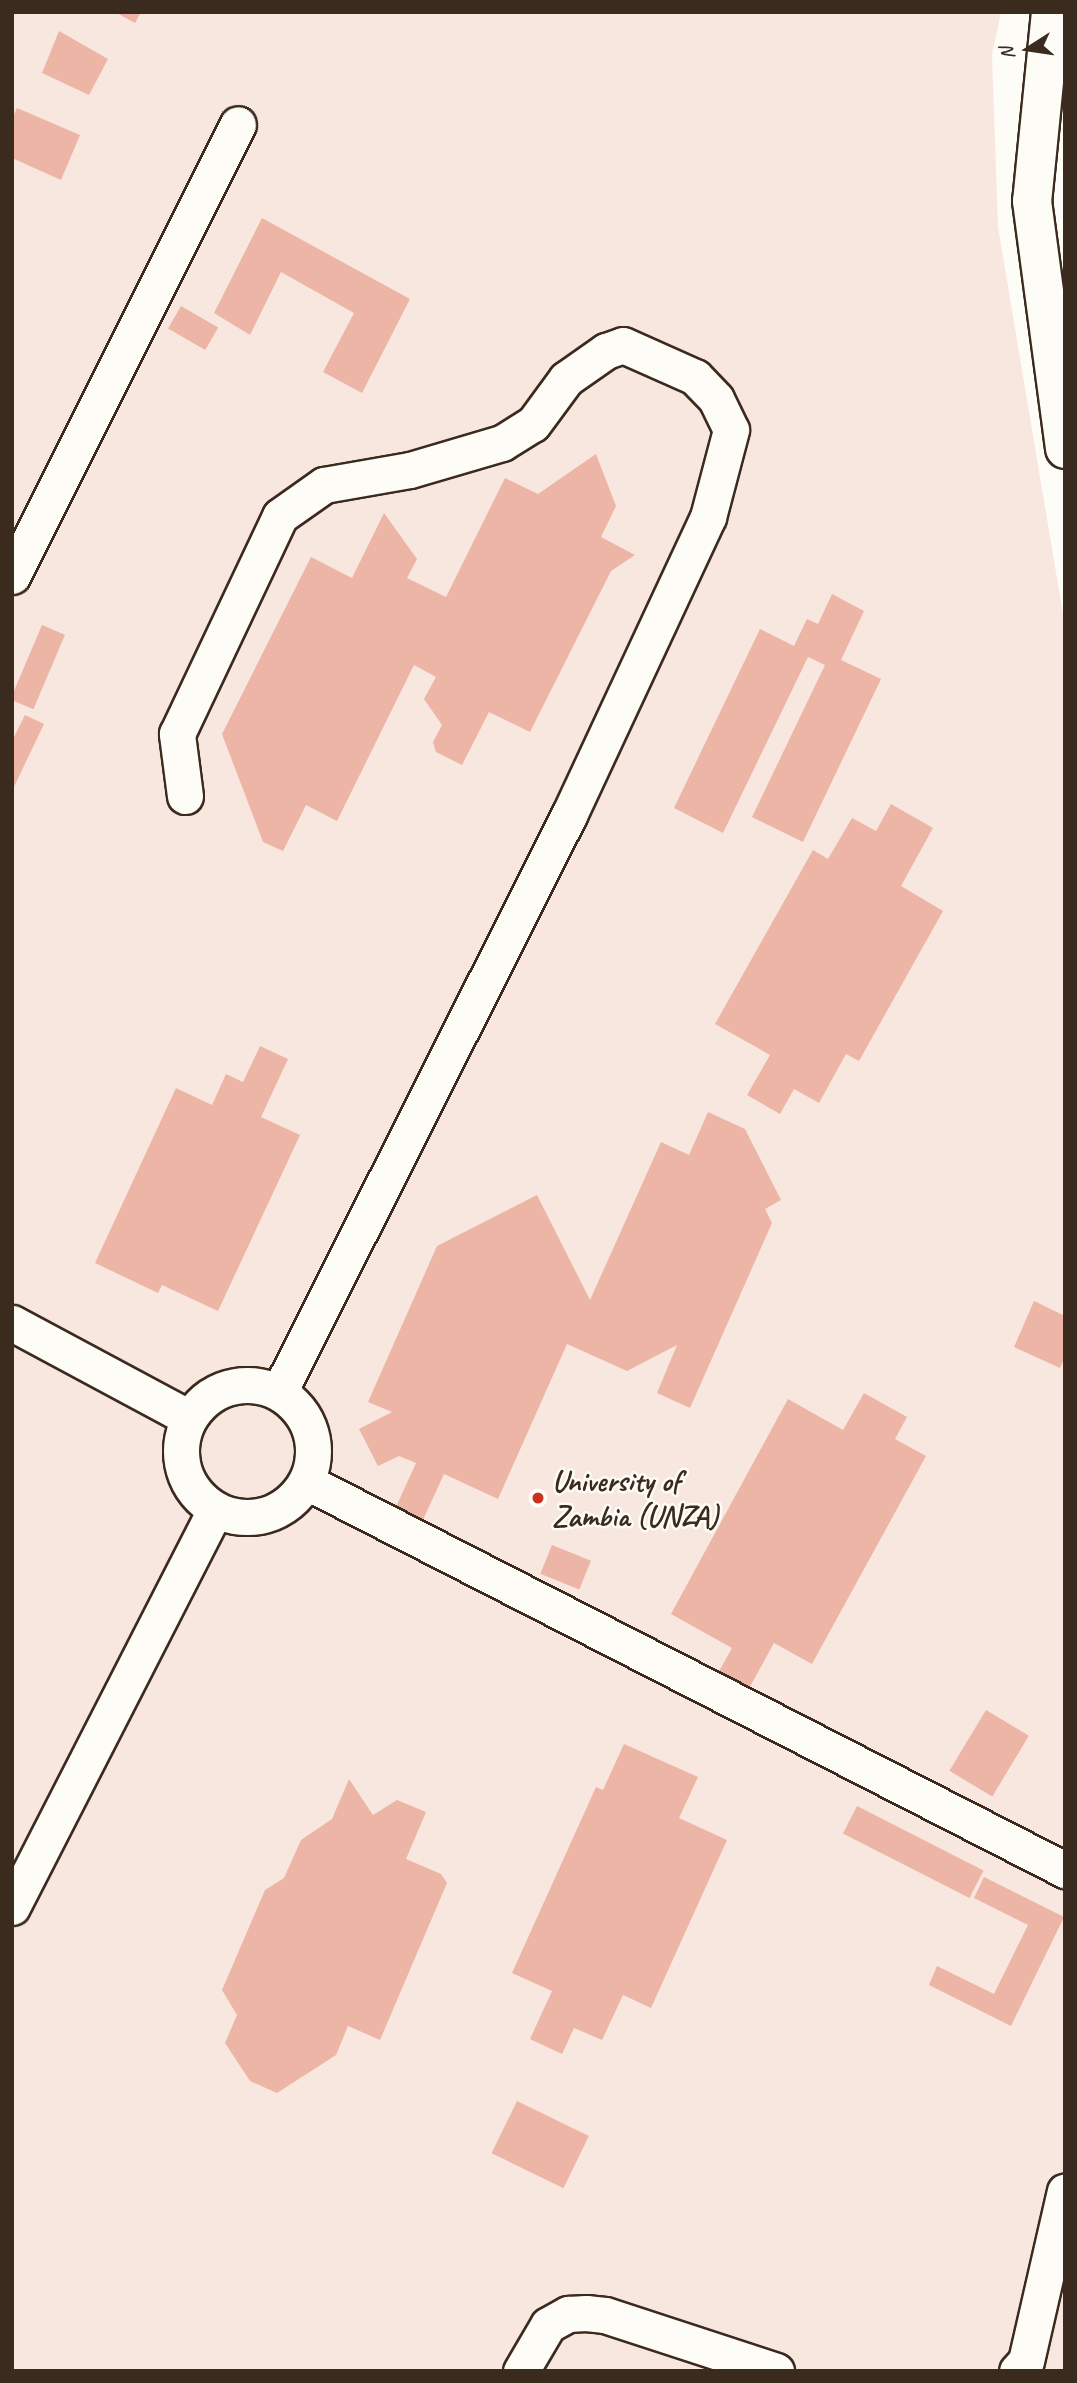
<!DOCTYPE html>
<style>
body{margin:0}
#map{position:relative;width:1077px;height:2383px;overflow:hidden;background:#fdfcf7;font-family:Caveat,sans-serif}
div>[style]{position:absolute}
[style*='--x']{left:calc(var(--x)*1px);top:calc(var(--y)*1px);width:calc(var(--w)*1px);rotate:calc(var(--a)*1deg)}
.built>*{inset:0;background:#f8e7de}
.building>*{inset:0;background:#edb5a5;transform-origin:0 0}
.roads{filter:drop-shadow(2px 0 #3b2a1e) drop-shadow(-2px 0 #3b2a1e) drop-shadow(0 2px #3b2a1e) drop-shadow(0 -2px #3b2a1e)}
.minor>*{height:35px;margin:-17.5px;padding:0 17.5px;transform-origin:17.5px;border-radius:17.5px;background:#fdfcf7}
.minor>.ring{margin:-17.5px;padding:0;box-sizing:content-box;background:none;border:35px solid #fdfcf7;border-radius:50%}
.major>*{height:38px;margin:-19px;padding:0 19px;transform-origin:19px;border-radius:19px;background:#fdfcf7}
.dots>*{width:19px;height:19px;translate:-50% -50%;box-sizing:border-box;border:4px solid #fdfcf7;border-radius:50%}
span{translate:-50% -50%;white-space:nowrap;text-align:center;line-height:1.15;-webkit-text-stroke:5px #fdfcf7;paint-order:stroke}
.poi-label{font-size:30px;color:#3b2a1e;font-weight:700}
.left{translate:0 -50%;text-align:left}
.frame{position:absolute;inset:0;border:14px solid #3b2a1e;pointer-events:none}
.north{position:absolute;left:993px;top:14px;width:70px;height:70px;-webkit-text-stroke:5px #fdfcf7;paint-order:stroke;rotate:258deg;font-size:19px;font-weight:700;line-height:28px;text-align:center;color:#3b2a1e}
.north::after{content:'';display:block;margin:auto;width:24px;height:32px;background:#3b2a1e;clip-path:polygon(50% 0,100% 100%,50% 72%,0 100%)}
</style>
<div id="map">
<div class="built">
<div style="clip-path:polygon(12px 12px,1001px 12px,992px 55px,998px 227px,1065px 626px,1065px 2371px,12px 2371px)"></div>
</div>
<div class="building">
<div style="clip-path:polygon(115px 12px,141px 12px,135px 23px)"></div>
<div style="clip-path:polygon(59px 31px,108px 59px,89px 95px,42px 73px)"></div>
<div style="clip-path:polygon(17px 108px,80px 135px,61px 180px,12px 158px,12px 119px)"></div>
<div style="clip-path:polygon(262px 218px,410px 299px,362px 393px,323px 372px,354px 313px,281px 272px,250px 335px,214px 313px)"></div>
<div style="left:181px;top:306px;width:43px;height:26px;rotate:30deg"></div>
<div style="clip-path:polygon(596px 454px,616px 506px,601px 537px,635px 555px,611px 571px,530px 732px,489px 712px,462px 765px,436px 752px,433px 742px,442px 725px,424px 699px,436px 677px,414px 665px,337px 821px,306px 805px,283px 851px,263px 842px,222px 734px,311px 557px,352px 578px,384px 513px,417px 559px,407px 578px,446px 597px,505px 478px,538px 494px)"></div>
<div style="clip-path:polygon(832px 594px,864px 611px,841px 660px,881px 679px,803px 842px,752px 817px,825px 665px,808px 657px,723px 833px,674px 808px,760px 629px,794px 646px,807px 619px,818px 624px)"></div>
<div style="left:42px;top:625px;width:25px;height:81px;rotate:23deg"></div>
<div style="clip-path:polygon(25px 715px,44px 724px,12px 791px,12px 741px)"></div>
<div style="clip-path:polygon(891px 804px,933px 828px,901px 886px,943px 911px,859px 1061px,846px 1054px,819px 1103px,794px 1089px,780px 1114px,747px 1095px,770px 1055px,715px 1024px,813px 850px,828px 859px,852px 818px,876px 831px)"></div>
<div style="clip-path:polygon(260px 1046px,288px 1059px,261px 1117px,300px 1135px,218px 1311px,162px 1285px,158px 1293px,95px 1263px,176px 1088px,212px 1105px,226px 1074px,243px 1082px)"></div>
<div style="clip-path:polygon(708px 1112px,745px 1129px,781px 1200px,765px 1209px,772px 1223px,690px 1408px,657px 1393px,677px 1345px,627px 1371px,567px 1344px,498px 1499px,444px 1474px,422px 1522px,395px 1509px,416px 1463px,399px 1456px,378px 1466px,359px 1429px,392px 1412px,368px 1402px,437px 1246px,537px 1195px,590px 1300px,661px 1142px,689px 1155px)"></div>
<div style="clip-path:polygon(1034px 1301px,1065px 1316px,1065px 1357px,1060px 1368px,1014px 1347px)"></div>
<div style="clip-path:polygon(864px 1393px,907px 1417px,895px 1439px,926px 1456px,812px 1664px,774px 1643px,747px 1692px,717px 1675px,732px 1648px,671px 1614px,788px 1399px,843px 1430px)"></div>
<div style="left:552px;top:1545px;width:42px;height:31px;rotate:22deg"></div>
<div style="left:986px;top:1710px;width:50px;height:71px;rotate:31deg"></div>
<div style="clip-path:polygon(624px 1744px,698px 1777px,679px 1818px,727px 1840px,651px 2008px,623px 1995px,602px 2040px,574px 2028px,562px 2054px,530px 2039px,552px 1991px,512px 1973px,596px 1787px,603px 1790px)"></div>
<div style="clip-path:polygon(349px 1779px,373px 1815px,397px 1800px,426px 1812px,406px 1859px,441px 1874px,447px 1883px,380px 2040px,348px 2026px,336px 2055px,277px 2093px,250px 2081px,225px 2043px,237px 2015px,222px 1990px,265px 1890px,284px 1878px,301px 1840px,332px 1819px)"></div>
<div style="left:857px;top:1806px;width:142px;height:31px;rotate:27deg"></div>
<div style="clip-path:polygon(984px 1877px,1064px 1917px,1011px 2026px,929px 1985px,937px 1966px,994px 1994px,1028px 1925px,974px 1898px)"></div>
<div style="left:517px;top:2101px;width:80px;height:58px;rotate:26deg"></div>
</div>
<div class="roads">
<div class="minor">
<div style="--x:12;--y:576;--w:505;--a:-63.43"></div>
<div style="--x:185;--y:796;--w:63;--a:-97.4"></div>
<div style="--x:177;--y:734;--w:241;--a:-64.7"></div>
<div style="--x:280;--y:516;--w:54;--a:-35.2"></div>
<div style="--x:324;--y:485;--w:87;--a:-9.9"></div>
<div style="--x:410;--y:470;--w:96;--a:-16.4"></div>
<div style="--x:502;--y:443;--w:36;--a:-32"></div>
<div style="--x:533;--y:424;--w:56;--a:-53.7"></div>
<div style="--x:566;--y:379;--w:49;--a:-35"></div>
<div style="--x:606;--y:351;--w:18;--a:-19"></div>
<div style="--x:623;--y:345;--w:79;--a:24"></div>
<div style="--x:695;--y:377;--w:30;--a:46"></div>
<div style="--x:716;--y:399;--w:34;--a:64"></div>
<div style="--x:731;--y:430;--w:90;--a:104.8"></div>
<div style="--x:708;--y:517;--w:329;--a:115"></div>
<div style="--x:569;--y:815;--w:646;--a:116.68"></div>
<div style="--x:12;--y:1323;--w:201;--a:28.2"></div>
<div class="ring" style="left:181px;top:1385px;width:97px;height:97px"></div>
<div style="--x:307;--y:1482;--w:852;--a:27.11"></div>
<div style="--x:12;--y:1907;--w:445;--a:-62.9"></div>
<div style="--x:521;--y:2371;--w:53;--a:-59.6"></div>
<div style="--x:548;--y:2325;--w:23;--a:-29"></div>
<div style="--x:568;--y:2314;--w:18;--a:-3"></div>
<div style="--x:586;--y:2313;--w:19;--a:6"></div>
<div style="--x:605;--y:2315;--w:180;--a:18.1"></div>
<div style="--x:1017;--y:2371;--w:13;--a:-48"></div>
<div style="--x:1026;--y:2361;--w:174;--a:-77.1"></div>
</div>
<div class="major">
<div style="--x:1051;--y:12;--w:190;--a:95.7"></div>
<div style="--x:1032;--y:201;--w:250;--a:82.4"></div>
</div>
</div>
<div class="dots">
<div style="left:538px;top:1498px;background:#c8321e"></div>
</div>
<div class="poi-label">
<span class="left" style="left:552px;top:1498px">University of<br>Zambia (UNZA)</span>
</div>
<div class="frame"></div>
<div class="north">N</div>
</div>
